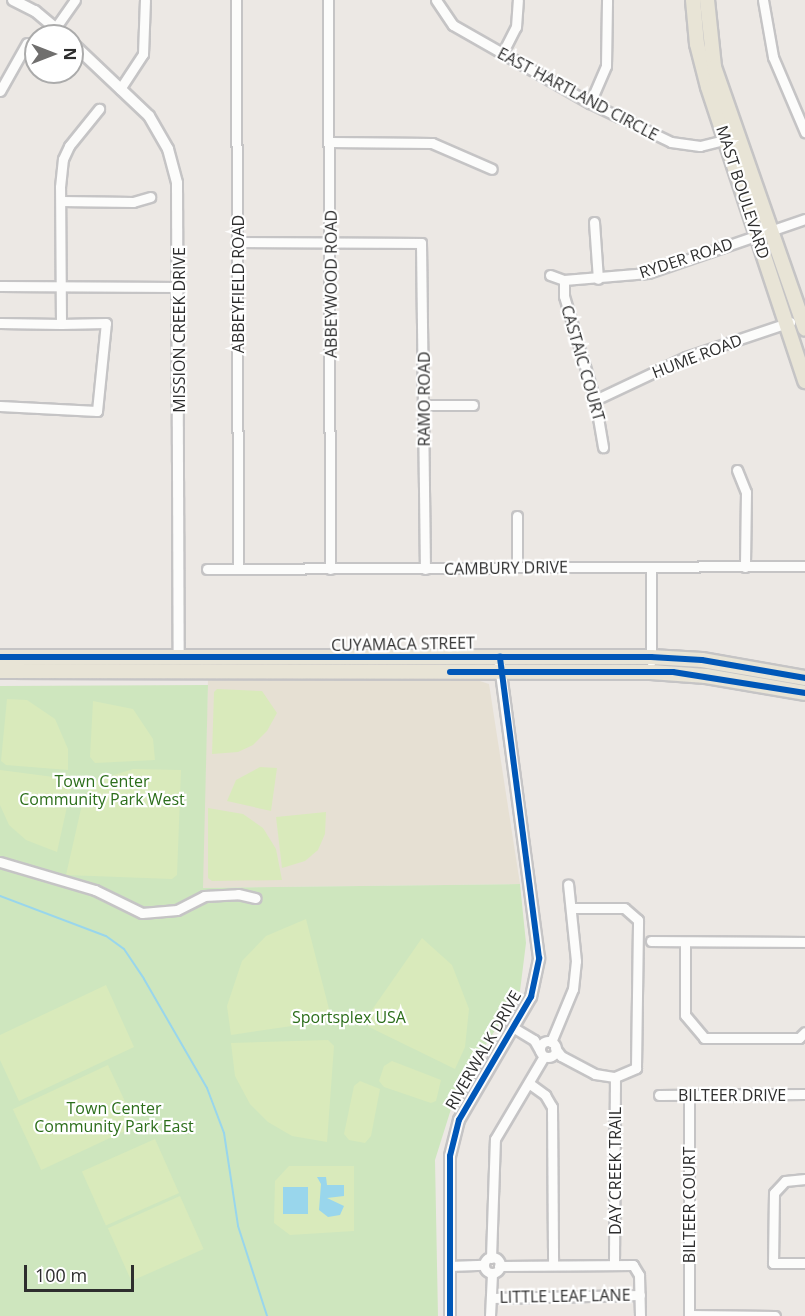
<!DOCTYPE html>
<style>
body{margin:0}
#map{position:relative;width:805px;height:1316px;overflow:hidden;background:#ece8e4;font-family:"Open Sans",sans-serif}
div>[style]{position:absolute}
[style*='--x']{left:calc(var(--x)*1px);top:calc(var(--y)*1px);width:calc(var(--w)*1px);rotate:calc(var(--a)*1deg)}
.education>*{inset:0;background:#e6e0d3}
.green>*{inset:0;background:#cee6be}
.pitch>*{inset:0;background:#d9eabb;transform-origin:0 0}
.water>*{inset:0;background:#99d6ec;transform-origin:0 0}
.stream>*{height:2px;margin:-1px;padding:0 1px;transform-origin:1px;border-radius:1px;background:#99d6ec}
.roads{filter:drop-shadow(2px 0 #c5c4c5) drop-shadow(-2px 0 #c5c4c5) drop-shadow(0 2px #c5c4c5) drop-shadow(0 -2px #c5c4c5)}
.minor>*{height:9px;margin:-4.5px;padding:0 4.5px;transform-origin:4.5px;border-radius:4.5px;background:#fcfcfb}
.minor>.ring{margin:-4.5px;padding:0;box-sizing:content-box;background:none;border:9px solid #fcfcfb;border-radius:50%}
.tertiary>*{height:10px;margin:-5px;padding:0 5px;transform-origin:5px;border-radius:5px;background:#fcfcfb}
.primary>*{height:14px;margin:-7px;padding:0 7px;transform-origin:7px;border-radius:7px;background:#e8e4d6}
.cycleway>*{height:6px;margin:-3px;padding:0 3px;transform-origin:3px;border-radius:3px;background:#0057b8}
span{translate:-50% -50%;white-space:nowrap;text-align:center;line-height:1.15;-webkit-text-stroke:4.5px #fff;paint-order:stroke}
.street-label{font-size:16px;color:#2e2e2e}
.park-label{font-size:16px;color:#2c6e1b}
.north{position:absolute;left:24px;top:24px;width:60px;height:60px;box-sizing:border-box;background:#fff;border:2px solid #ababab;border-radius:50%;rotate:90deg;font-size:16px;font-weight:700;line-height:24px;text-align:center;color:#2e2e2e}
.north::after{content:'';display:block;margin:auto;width:21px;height:27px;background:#706f6e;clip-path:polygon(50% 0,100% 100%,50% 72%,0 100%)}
.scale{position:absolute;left:24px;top:1265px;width:110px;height:27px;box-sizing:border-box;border:3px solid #2e2e2e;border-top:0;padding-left:8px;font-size:18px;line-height:21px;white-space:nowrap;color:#2e2e2e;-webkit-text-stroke:4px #fff;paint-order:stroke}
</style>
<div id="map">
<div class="education">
<div style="clip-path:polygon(208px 680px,480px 681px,489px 684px,520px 884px,202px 888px)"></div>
</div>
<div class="green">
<div style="clip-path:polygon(208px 685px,203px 888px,520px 884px,526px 943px,520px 991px,457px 1090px,435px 1160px,438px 1316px,0 1316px,0 686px)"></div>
</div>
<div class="pitch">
<div style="clip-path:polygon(217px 689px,262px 691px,277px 713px,267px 731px,253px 745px,238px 752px,212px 754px,214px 692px)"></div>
<div style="clip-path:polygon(7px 699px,27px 700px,55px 719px,68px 749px,68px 770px,6px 765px,1px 761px)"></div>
<div style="clip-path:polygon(93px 701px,133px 709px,153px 739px,155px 760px,95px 763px,90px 757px)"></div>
<div style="clip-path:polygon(260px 767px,277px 768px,271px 811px,227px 801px,236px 780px)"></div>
<div style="clip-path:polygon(133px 769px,181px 770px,177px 875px,172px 879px,66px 875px,83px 800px,94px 781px)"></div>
<div style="clip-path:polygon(0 770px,69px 779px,72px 784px,57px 852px,26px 840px,9px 825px,0 805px)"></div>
<div style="clip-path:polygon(208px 808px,243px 814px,263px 828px,276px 849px,282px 880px,212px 881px,208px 878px)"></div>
<div style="clip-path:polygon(326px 812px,325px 834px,318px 850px,305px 861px,282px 868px,276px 817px)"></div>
<div style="clip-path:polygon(306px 919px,330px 1013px,326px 1021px,231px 1035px,227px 1006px,242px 961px,266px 936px)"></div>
<div style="clip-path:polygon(422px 938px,452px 965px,469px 1009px,465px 1047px,455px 1069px,369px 1027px,367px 1017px)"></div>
<div style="clip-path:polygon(106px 985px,134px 1047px,19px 1101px,0 1060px,0 1035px)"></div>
<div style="clip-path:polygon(328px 1040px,334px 1046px,327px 1142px,292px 1136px,268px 1122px,250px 1104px,235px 1076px,231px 1043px)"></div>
<div style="clip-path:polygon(392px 1061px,441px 1080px,436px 1101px,431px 1103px,384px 1087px,379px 1081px,384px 1066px)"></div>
<div style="left:108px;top:1065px;width:67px;height:105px;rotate:65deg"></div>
<div style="clip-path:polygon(360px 1081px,380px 1089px,371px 1136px,365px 1143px,349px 1140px,344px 1134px,354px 1086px)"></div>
<div style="left:155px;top:1139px;width:59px;height:80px;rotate:66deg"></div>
<div style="clip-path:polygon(289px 1166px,354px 1166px,354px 1231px,290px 1235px,274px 1223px,275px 1181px)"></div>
<div style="left:180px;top:1196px;width:58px;height:79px;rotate:66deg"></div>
</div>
<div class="water">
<div style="clip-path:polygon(317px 1177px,326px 1177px,327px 1185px,344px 1185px,344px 1196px,327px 1198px,344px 1206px,340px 1215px,328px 1217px,319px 1210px,321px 1184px)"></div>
<div style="left:283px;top:1187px;width:25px;height:27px"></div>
</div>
<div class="stream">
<div style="--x:0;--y:896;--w:113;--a:20.7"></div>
<div style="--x:106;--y:936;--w:22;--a:36"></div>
<div style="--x:124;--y:949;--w:36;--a:56"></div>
<div style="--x:144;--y:979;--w:126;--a:60"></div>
<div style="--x:207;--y:1088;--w:48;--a:69.3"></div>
<div style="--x:224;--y:1133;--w:94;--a:81.4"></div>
<div style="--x:238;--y:1226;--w:95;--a:72.1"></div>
</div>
<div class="roads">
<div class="minor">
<div style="--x:236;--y:0;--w:568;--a:89.8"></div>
<div style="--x:328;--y:0;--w:569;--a:89.8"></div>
<div style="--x:436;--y:0;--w:30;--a:56"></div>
<div style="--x:453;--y:25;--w:158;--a:29.7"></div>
<div style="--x:590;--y:103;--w:90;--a:25.7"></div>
<div style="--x:671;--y:142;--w:29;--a:8"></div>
<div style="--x:700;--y:146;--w:32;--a:-14"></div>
<div style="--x:763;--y:0;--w:58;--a:80"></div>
<div style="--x:773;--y:57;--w:82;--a:66.9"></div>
<div style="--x:56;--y:27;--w:33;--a:-55"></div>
<div style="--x:502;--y:54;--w:30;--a:-63"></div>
<div style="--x:516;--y:27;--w:27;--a:-86"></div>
<div style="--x:120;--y:89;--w:42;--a:-56.7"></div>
<div style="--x:143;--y:54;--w:54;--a:-87.9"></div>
<div style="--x:0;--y:91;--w:55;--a:-60.6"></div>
<div style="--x:590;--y:103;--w:40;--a:-66.6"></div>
<div style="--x:606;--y:66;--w:66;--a:-89.1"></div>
<div style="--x:330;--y:142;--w:102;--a:0.6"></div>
<div style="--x:432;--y:143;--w:65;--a:23.4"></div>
<div style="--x:61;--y:201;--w:72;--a:0.8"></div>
<div style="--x:133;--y:202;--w:18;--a:-16"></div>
<div style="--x:594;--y:222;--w:57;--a:86"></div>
<div style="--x:237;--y:242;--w:184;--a:0.3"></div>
<div style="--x:421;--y:243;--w:326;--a:89.3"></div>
<div style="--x:550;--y:275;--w:15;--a:20"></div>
<div style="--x:564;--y:280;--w:84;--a:-4.8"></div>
<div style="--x:648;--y:273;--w:166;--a:-19"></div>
<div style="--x:564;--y:280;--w:16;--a:90"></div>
<div style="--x:564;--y:296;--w:109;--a:73.4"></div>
<div style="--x:595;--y:400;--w:48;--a:80.3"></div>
<div style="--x:0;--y:286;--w:178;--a:0.3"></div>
<div style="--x:0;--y:323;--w:61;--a:0.9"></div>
<div style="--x:595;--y:400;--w:101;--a:-25.3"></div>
<div style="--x:686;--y:357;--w:110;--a:-18.6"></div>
<div style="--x:423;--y:405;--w:50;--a:0"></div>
<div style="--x:0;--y:406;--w:97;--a:3"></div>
<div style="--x:97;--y:411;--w:88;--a:-84.2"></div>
<div style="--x:106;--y:323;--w:45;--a:178.7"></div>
<div style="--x:61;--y:324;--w:137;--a:-90.4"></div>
<div style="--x:60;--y:187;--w:28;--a:-84"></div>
<div style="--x:63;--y:159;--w:14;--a:-65"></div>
<div style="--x:69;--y:146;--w:48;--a:-51"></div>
<div style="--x:737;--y:470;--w:24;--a:68"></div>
<div style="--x:746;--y:492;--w:75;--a:90.8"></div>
<div style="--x:517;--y:567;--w:51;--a:-90"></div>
<div style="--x:207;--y:569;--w:598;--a:-0.29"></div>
<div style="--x:651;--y:661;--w:94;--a:-90"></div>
<div style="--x:0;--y:862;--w:99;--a:16.4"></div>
<div style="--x:95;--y:890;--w:52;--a:26.1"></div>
<div style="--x:142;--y:913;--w:35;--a:-5"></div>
<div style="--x:177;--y:910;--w:30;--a:-27"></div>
<div style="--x:204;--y:896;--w:34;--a:-3"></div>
<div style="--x:238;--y:894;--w:18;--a:13"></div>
<div style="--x:651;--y:941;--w:154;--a:0.4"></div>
<div style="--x:685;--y:942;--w:73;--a:90"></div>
<div style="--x:685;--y:1015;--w:30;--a:50"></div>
<div style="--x:704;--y:1038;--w:95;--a:0"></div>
<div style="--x:799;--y:1038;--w:8;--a:-45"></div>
<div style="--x:514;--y:1028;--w:23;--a:31"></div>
<div style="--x:534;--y:1040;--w:13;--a:61"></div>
<div class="ring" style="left:540px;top:1041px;width:7px;height:7px"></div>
<div style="--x:551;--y:1042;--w:57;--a:-67.5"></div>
<div style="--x:573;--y:989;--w:28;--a:-84"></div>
<div style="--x:576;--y:961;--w:77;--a:-95.9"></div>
<div style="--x:555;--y:1048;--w:10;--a:53"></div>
<div style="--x:561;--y:1056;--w:38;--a:28"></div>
<div style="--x:595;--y:1074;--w:20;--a:9"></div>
<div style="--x:615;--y:1077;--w:23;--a:-23"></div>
<div style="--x:636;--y:1068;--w:148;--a:-89.2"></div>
<div style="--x:638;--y:920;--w:18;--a:-139"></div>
<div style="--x:624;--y:908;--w:53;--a:180"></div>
<div style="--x:530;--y:1084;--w:19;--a:36"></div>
<div style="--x:545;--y:1095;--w:14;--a:60"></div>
<div style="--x:552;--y:1107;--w:158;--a:89.6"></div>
<div style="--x:659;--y:1095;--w:146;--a:-0.4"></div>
<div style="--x:689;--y:1095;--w:221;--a:90"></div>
<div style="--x:805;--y:1179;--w:20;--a:174"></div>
<div style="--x:785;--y:1181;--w:16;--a:133"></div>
<div style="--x:774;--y:1193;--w:70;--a:90.8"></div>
<div style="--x:773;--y:1263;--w:32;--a:0"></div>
<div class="ring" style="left:484px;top:1257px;width:7px;height:7px"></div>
<div style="--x:491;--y:1258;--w:119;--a:-88.1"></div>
<div style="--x:495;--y:1139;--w:96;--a:-59.4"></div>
<div style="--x:614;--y:1265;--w:188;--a:-89.7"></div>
<div style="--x:449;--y:1266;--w:35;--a:-2"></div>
<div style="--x:499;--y:1266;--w:134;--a:-0.4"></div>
<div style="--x:633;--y:1265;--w:12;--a:59"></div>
<div style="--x:639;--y:1275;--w:41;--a:88.6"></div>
<div style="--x:491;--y:1298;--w:149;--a:-1.2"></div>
<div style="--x:689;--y:1315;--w:86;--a:0.7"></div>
<div style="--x:490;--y:1316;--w:43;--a:-87.3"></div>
</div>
<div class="tertiary">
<div style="--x:13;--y:0;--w:25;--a:27"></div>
<div style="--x:35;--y:11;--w:39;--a:40"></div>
<div style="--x:72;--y:43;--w:106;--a:43.5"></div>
<div style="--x:149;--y:116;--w:38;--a:60"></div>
<div style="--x:168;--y:149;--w:35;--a:75"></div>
<div style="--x:177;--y:183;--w:474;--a:89.8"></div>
<div style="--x:450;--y:1316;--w:160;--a:-90"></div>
<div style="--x:450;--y:1156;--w:37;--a:-76"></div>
<div style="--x:459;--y:1120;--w:143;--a:-59.7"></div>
<div style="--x:531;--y:997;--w:40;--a:-78"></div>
<div style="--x:539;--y:958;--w:295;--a:-97.6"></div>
</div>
<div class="primary">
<div style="--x:693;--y:0;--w:44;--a:84.8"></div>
<div style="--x:697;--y:44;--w:44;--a:75.7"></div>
<div style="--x:708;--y:87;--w:310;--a:71.7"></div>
<div style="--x:707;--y:0;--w:67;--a:84"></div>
<div style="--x:714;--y:67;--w:277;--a:70.8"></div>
<div style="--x:0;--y:657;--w:651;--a:0"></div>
<div style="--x:651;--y:657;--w:51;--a:3.4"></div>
<div style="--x:702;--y:660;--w:105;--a:9.9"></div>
<div style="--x:0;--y:671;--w:651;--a:0.09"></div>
<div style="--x:651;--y:672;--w:55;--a:4.2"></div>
<div style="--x:706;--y:676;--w:100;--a:9.7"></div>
</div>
</div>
<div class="cycleway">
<div style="--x:0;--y:657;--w:651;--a:0"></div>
<div style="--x:651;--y:657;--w:51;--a:3.4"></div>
<div style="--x:702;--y:660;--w:105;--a:9.9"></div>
<div style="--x:450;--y:672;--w:223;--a:0"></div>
<div style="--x:673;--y:672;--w:134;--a:9"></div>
<div style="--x:450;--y:1316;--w:160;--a:-90"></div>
<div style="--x:450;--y:1156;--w:37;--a:-76"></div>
<div style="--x:459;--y:1120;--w:143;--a:-59.7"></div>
<div style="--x:531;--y:997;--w:40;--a:-78"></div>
<div style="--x:539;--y:958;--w:304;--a:-97.4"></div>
</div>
<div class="street-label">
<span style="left:578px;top:94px;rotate:28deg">EAST HARTLAND CIRCLE</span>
<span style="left:743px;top:192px;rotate:72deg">MAST BOULEVARD</span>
<span style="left:686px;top:258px;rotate:-18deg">RYDER ROAD</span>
<span style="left:238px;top:284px;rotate:-90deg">ABBEYFIELD ROAD</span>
<span style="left:331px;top:284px;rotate:-90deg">ABBEYWOOD ROAD</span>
<span style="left:179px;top:330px;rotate:-90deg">MISSION CREEK DRIVE</span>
<span style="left:697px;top:356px;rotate:-21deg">HUME ROAD</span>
<span style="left:583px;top:363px;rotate:74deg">CASTAIC COURT</span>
<span style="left:424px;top:399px;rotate:-90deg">RAMO ROAD</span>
<span style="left:506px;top:568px;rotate:-1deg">CAMBURY DRIVE</span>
<span style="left:403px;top:644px;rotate:-1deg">CUYAMACA STREET</span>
<span style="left:483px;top:1050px;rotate:-60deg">RIVERWALK DRIVE</span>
<span style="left:732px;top:1095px">BILTEER DRIVE</span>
<span style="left:615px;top:1171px;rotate:-90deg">DAY CREEK TRAIL</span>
<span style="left:689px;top:1205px;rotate:-90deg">BILTEER COURT</span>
<span style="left:565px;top:1296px;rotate:-1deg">LITTLE LEAF LANE</span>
</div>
<div class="park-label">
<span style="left:102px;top:790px">Town Center<br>Community Park West</span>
<span style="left:349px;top:1017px">Sportsplex USA</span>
<span style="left:114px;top:1117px">Town Center<br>Community Park East</span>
</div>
<div class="north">N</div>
<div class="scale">100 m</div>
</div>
